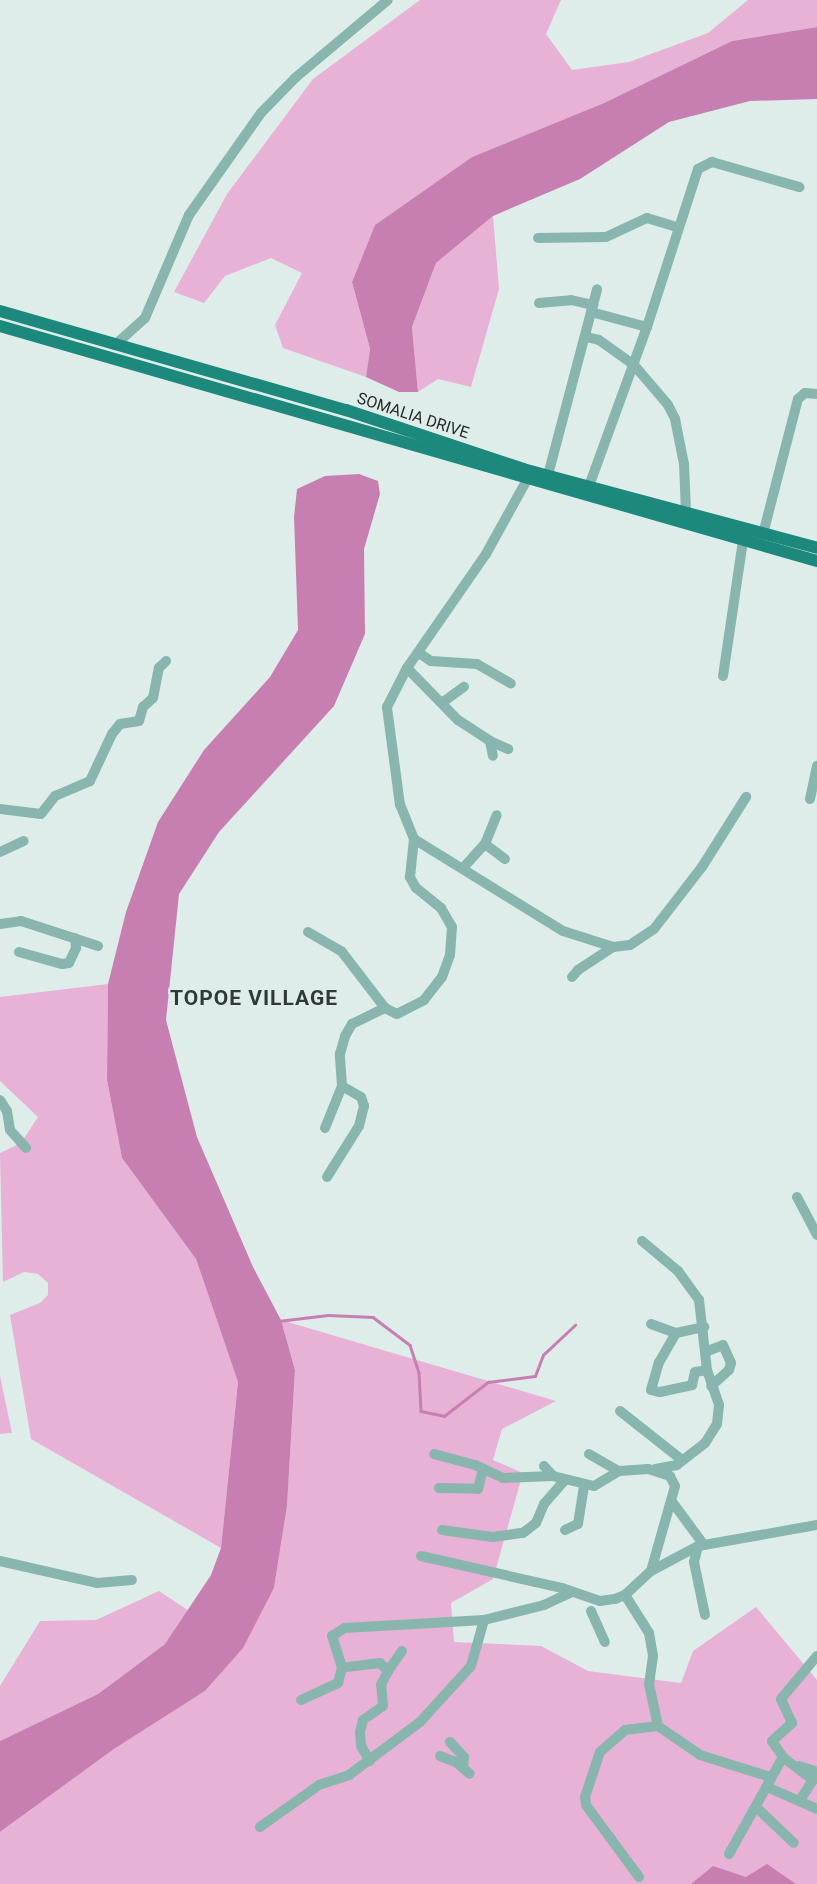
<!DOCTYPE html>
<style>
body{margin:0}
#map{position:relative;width:817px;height:1884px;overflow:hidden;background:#dfedea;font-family:Roboto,sans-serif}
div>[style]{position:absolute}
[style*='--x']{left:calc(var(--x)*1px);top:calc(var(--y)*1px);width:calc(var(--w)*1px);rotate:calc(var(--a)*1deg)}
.green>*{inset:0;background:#e8b1d6}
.water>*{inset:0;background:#c77fb1}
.stream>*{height:2.5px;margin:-1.25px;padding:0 1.25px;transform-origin:1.25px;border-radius:1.25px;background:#c77fb1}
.minor>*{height:10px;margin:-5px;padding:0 5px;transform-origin:5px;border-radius:5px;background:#88b6ae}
.major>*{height:12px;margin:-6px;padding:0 6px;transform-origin:6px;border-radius:6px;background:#1d897c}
span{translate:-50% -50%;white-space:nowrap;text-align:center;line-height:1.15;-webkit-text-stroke:4.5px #dfedea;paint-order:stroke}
.street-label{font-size:16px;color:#242a29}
.district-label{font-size:21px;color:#2f3a38;font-weight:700;letter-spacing:1px}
</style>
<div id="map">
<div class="green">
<div style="clip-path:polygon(420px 0,561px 0,546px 34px,572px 70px,629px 62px,708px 33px,748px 0,817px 0,817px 27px,732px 41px,604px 103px,472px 157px,375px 225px,352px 282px,370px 349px,366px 377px,283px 348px,275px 325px,302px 273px,271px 258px,225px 276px,204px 303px,174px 292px,227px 194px,313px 79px)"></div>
<div style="clip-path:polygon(493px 216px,499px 289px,471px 387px,438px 379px,418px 392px,412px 327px,436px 263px)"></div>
<div style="clip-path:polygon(108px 984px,107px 1080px,122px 1158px,196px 1259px,238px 1382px,221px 1548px,31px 1439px,10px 1315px,40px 1303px,48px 1295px,48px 1283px,38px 1274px,24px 1272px,3px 1282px,0 1153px,21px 1143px,38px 1117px,0 1081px,0 997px)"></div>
<div style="clip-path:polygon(281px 1320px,556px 1401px,502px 1429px,493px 1460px,523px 1473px,493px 1579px,451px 1603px,454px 1642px,541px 1646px,588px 1671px,681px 1683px,693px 1651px,756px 1607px,817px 1680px,817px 1884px,0 1884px,0 1832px,114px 1749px,205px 1691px,243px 1647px,274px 1588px,287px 1506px,295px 1370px)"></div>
<div style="clip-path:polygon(0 1376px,12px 1433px,0 1434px)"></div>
<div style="clip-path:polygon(159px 1591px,189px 1611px,165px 1644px,98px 1694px,0 1741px,0 1686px,40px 1621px,96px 1620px)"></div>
</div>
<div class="water">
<div style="clip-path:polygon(817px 27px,817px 99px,750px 101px,669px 122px,580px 179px,493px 216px,436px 263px,412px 327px,418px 392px,399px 392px,366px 377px,370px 349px,352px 282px,375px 225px,472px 157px,604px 103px,732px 41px)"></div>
<div style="clip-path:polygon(359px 474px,378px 481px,380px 494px,364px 549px,365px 634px,334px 706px,219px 832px,179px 894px,166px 1020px,197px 1137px,253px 1267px,281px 1320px,295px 1370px,287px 1506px,274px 1588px,243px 1648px,205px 1691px,114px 1749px,0 1832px,0 1741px,98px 1694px,165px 1644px,211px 1575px,221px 1548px,238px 1382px,196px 1259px,122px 1158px,107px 1080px,108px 984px,126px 912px,158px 822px,204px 750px,270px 677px,298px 630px,294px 517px,297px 489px,325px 476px)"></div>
<div style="clip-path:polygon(767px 1864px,796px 1884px,691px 1884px,713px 1866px,746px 1877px)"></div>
</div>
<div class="stream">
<div style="--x:278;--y:1321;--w:50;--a:-6.8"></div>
<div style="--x:328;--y:1315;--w:45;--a:2.5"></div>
<div style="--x:373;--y:1317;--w:46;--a:37.1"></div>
<div style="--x:410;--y:1345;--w:29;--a:72"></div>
<div style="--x:419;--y:1373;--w:38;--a:87"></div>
<div style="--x:421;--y:1411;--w:24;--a:12"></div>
<div style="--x:444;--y:1416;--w:56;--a:-37.7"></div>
<div style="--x:488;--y:1382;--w:47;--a:-7.3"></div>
<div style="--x:535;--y:1376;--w:22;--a:-69"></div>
<div style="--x:543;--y:1355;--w:44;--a:-43.2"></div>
</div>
<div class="minor">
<div style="--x:538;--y:238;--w:68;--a:-0.8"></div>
<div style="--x:606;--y:237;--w:45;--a:-24.9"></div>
<div style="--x:647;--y:218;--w:31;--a:17"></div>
<div style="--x:539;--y:303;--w:32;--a:-5"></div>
<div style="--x:571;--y:300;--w:23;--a:13"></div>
<div style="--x:591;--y:312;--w:58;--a:15"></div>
<div style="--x:586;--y:337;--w:13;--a:13"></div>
<div style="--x:599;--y:340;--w:43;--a:35.5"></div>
<div style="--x:634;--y:365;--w:52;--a:49.6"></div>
<div style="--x:668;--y:405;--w:16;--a:63"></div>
<div style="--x:675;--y:419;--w:46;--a:78.7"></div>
<div style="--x:684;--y:464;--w:48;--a:87.6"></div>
<div style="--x:115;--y:345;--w:40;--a:-42"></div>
<div style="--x:145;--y:318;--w:112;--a:-66.9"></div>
<div style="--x:189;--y:215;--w:125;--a:-54.8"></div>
<div style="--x:261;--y:113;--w:49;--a:-45.8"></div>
<div style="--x:295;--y:78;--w:121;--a:-40"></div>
<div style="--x:548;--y:475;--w:192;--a:-75.2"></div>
<div style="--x:589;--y:486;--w:169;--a:-70"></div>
<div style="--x:647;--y:327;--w:166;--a:-72.1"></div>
<div style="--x:698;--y:169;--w:16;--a:-27"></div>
<div style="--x:712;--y:162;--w:91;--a:16"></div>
<div style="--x:763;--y:534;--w:139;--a:-75.5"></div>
<div style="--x:798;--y:399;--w:9;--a:-41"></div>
<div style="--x:805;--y:393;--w:12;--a:5"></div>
<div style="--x:419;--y:653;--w:14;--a:34"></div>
<div style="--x:431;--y:661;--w:46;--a:3.7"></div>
<div style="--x:477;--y:664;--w:39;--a:30"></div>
<div style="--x:407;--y:668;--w:73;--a:45.6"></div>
<div style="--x:458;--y:720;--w:38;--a:33"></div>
<div style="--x:490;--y:741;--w:15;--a:79"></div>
<div style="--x:723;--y:676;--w:137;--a:-81.6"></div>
<div style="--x:443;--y:702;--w:26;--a:-36"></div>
<div style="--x:490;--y:741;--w:20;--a:24"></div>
<div style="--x:810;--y:799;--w:34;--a:-78"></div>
<div style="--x:0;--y:809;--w:41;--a:7"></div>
<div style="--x:41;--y:814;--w:23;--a:-52"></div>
<div style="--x:55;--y:796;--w:38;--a:-23"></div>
<div style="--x:90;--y:781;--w:52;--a:-64.9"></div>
<div style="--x:112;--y:734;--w:13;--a:-51"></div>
<div style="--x:120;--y:724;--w:19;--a:-9"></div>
<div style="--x:139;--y:721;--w:15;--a:-74"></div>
<div style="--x:143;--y:707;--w:13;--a:-42"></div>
<div style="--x:153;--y:698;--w:31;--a:-79"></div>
<div style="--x:159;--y:668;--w:10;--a:-45"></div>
<div style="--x:414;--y:839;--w:175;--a:31.7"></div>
<div style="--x:563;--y:931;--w:52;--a:17.7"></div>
<div style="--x:613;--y:947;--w:17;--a:-7"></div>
<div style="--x:630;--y:945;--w:29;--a:-34"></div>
<div style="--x:654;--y:929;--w:78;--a:-52.3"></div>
<div style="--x:702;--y:867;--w:83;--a:-57.8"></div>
<div style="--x:485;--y:844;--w:25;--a:37"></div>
<div style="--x:0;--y:852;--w:26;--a:-25"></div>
<div style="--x:464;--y:867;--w:31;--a:-48"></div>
<div style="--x:485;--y:844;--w:31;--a:-68"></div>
<div style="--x:0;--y:924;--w:21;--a:-8"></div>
<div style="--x:21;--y:921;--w:81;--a:18"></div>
<div style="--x:308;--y:932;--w:39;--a:30"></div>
<div style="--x:342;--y:952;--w:71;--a:52.5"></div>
<div style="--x:385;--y:1008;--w:13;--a:27"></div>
<div style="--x:397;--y:1014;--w:30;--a:-27"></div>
<div style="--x:424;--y:1000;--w:29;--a:-52"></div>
<div style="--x:442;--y:977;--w:23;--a:-70"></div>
<div style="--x:450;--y:955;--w:28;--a:-86"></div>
<div style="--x:452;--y:927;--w:22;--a:-120"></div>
<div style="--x:441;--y:908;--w:32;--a:-141"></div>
<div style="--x:416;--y:888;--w:13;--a:-119"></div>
<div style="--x:410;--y:877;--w:38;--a:-84"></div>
<div style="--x:414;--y:839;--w:37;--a:-112"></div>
<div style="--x:400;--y:805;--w:99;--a:-97.6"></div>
<div style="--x:387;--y:707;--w:44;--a:-62.9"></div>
<div style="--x:407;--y:668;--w:139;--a:-55.3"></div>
<div style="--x:486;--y:554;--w:87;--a:-61.1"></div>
<div style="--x:19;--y:952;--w:45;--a:15.6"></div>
<div style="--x:62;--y:964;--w:7;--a:-8"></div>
<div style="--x:69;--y:963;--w:17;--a:-65"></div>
<div style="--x:76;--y:948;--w:10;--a:-96"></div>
<div style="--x:572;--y:977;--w:9;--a:-49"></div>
<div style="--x:578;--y:970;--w:42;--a:-33.3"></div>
<div style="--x:0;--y:1100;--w:13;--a:58"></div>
<div style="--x:7;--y:1111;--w:19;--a:81"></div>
<div style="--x:10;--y:1130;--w:24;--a:48"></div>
<div style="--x:325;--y:1128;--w:45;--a:-68"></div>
<div style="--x:342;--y:1086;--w:32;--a:-94"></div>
<div style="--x:340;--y:1054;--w:19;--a:-74"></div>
<div style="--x:345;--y:1036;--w:14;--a:-60"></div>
<div style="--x:352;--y:1024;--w:37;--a:-26"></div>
<div style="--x:327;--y:1177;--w:60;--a:-57.9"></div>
<div style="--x:359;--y:1126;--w:21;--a:-76"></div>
<div style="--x:364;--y:1106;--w:9;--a:-108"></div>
<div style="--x:361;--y:1097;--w:22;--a:-150"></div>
<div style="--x:797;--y:1197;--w:43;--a:62.2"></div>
<div style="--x:642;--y:1241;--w:47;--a:39.8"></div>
<div style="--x:678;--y:1271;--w:36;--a:54"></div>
<div style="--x:699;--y:1300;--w:70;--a:83.5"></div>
<div style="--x:707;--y:1370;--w:37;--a:71"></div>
<div style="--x:719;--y:1405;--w:19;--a:96"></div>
<div style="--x:717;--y:1424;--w:22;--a:122"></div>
<div style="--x:705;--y:1443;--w:36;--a:142"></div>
<div style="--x:677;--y:1465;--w:22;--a:170"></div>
<div style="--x:651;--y:1324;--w:27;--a:20"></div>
<div style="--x:676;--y:1333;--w:29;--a:-12"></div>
<div style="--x:676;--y:1333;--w:34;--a:120"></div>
<div style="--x:659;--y:1362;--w:29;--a:106"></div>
<div style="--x:651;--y:1390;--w:9;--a:13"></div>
<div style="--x:660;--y:1392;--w:33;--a:-12"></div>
<div style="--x:692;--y:1385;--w:13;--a:-77"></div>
<div style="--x:695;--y:1372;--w:12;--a:-9"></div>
<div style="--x:705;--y:1352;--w:19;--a:-21"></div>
<div style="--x:723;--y:1345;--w:20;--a:66"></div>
<div style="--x:731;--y:1363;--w:7;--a:106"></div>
<div style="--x:729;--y:1370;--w:24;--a:138"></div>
<div style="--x:620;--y:1411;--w:79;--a:38.3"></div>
<div style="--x:589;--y:1454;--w:34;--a:30"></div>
<div style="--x:544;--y:1466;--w:13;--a:48"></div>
<div style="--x:439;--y:1488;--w:39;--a:1"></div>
<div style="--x:478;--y:1489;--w:21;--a:-76"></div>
<div style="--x:673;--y:1503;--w:52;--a:53.6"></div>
<div style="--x:442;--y:1530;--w:51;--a:7.8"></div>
<div style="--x:493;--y:1537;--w:30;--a:-8"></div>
<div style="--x:523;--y:1533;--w:16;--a:-38"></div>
<div style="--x:536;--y:1523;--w:21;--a:-67"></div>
<div style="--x:544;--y:1504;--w:32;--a:-49"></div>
<div style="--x:565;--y:1530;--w:14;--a:-25"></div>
<div style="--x:578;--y:1524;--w:39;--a:-81"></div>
<div style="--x:698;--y:1546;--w:16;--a:104"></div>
<div style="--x:694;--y:1562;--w:54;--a:78.3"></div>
<div style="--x:421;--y:1556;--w:145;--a:12.8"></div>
<div style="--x:562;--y:1588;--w:40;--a:18.9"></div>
<div style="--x:600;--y:1601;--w:15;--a:-8"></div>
<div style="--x:615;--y:1599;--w:11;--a:-22"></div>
<div style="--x:625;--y:1595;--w:35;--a:-43"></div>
<div style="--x:651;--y:1571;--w:88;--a:-74.2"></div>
<div style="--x:675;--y:1486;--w:11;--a:-117"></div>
<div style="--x:670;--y:1476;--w:23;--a:-162"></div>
<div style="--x:648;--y:1469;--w:29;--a:176"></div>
<div style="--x:619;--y:1471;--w:29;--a:149"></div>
<div style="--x:594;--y:1486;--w:42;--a:-166.3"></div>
<div style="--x:553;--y:1476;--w:50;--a:177.7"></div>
<div style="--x:503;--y:1478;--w:31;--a:-155"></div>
<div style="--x:475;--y:1465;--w:42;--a:-165"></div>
<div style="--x:0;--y:1561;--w:99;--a:12.8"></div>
<div style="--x:97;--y:1583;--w:35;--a:-5"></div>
<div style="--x:651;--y:1571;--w:53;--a:-28"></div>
<div style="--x:698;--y:1546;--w:121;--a:-10"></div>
<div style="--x:625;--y:1595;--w:45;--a:57.7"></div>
<div style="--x:649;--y:1633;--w:23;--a:80"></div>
<div style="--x:653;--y:1656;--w:28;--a:98"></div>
<div style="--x:649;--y:1684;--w:43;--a:77.9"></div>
<div style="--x:658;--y:1726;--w:51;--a:34.6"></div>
<div style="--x:700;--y:1755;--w:73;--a:17.4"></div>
<div style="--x:591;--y:1611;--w:34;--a:66"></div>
<div style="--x:402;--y:1651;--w:24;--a:125"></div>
<div style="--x:388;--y:1671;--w:11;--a:-135"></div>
<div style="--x:380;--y:1663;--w:38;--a:173"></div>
<div style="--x:342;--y:1668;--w:34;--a:-107"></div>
<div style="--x:332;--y:1636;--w:15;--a:-32"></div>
<div style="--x:345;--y:1628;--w:139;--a:-3.3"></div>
<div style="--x:301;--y:1700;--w:41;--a:-24.7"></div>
<div style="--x:338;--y:1683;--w:16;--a:-75"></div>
<div style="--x:450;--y:1742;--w:21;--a:47"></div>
<div style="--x:464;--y:1757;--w:11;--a:95"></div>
<div style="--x:440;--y:1756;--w:17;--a:21"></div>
<div style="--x:456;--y:1762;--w:18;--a:41"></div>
<div style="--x:370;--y:1761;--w:17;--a:-121"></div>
<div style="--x:361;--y:1746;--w:14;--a:-94"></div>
<div style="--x:360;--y:1732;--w:12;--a:-76"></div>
<div style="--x:363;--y:1720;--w:24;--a:-35"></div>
<div style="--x:383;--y:1706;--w:21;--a:-95"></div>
<div style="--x:381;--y:1685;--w:16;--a:-63"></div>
<div style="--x:799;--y:1766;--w:19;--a:18"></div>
<div style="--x:767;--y:1787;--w:55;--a:23.7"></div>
<div style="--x:800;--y:1800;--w:24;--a:-57"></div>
<div style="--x:813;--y:1780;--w:38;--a:-143"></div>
<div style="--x:783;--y:1757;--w:19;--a:-125"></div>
<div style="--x:772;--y:1741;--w:27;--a:-42"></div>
<div style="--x:792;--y:1723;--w:26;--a:-115"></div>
<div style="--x:781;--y:1699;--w:56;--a:-50.1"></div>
<div style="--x:756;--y:1807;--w:52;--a:43.5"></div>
<div style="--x:260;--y:1827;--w:72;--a:-35.4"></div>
<div style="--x:319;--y:1785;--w:32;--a:-18"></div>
<div style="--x:349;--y:1775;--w:89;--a:-36.7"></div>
<div style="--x:420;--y:1722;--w:76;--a:-47.7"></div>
<div style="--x:471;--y:1666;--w:48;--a:-74.2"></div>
<div style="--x:484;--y:1620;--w:62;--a:-14"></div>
<div style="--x:544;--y:1605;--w:31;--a:-25"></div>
<div style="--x:729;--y:1854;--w:111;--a:-60.9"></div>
<div style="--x:639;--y:1877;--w:89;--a:-126.4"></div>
<div style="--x:586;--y:1805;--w:8;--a:-97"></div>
<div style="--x:585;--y:1797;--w:47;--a:-71.6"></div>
<div style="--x:600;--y:1752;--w:33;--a:-41"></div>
<div style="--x:625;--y:1730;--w:33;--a:-7"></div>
</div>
<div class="major">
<div style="--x:0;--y:311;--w:360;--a:16"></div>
<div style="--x:346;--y:410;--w:187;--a:18.4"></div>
<div style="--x:523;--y:469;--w:304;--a:15"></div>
<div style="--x:0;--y:326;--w:850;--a:16.05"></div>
</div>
<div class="street-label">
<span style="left:413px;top:416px;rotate:18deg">SOMALIA DRIVE</span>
</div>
<div class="district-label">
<span style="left:254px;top:998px">TOPOE VILLAGE</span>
</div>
</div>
